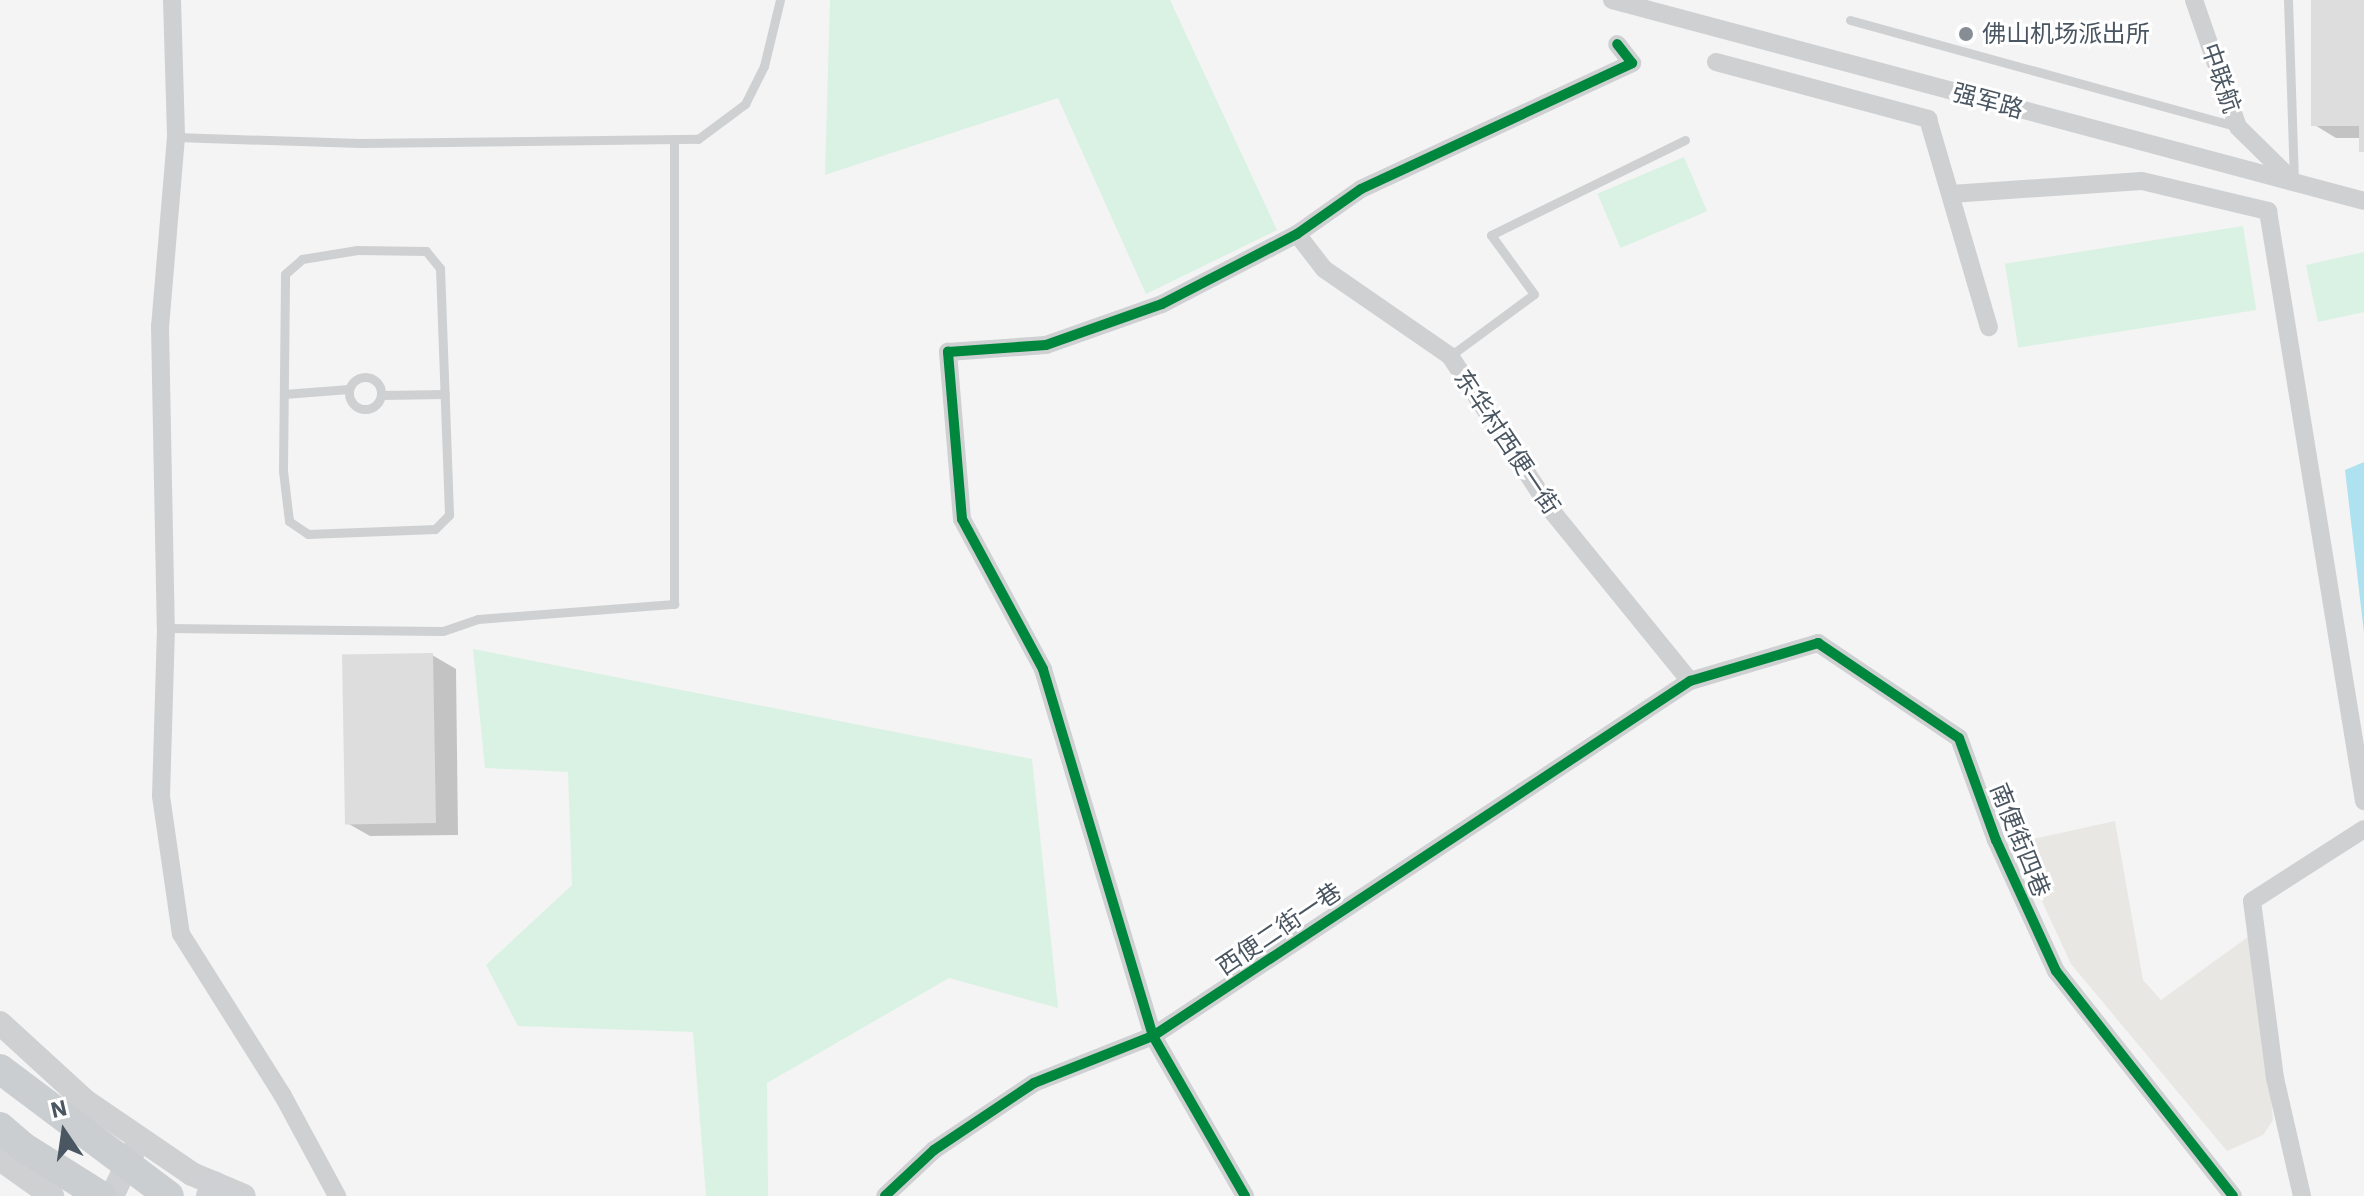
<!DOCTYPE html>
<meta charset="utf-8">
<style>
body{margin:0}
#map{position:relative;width:2364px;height:1196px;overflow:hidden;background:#f4f4f4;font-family:"IBM Plex Sans","Noto Sans SC",sans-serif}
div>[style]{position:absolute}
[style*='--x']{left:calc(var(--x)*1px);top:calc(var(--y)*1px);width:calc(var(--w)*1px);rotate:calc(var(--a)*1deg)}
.commercial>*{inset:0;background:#e8e7e3}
.green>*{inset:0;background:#d9f2e3;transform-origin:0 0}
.water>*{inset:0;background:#aee2f0}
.shadow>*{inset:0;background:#0003}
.building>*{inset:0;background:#ddddde;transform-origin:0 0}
.service>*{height:9px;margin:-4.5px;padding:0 4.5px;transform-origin:4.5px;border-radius:4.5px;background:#ced0d2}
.service>.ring{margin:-4.5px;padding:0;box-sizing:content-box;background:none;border:9px solid #ced0d2;border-radius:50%}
.minor>*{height:18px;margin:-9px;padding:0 9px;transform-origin:9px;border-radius:9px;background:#ced0d2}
.tertiary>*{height:24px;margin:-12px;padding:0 12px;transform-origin:12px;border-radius:12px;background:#ced0d2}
.secondary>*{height:26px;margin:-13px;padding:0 13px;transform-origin:13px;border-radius:13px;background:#ced0d4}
.primary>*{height:30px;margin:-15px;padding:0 15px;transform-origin:15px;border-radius:15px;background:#caced1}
.primary-bridge>*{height:30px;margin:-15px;padding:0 15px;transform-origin:15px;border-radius:15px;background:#caced1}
.cycleway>*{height:10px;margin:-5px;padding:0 5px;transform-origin:5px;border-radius:5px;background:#00873e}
.dots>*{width:22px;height:22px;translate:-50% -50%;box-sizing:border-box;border:4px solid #fff;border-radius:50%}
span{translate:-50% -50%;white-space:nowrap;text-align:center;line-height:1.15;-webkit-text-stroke:6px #fff;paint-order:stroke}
.poi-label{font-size:24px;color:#4a5661}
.left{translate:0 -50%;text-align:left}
.street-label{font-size:24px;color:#4a5661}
.north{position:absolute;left:24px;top:1092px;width:80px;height:80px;-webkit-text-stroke:6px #fff;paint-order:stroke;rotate:347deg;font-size:22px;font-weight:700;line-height:32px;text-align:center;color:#4a5661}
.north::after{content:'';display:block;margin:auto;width:28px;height:36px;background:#4a5661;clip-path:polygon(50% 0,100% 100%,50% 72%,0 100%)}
</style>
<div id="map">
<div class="commercial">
<div style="clip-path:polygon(2115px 821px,2143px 980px,2161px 1000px,2256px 931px,2273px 1120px,2263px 1135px,2227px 1151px,2071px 964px,2015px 843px)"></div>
</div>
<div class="green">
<div style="clip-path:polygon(830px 0,1170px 0,1277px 230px,1146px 294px,1058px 98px,825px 175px)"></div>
<div style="left:1684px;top:157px;width:59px;height:94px;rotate:67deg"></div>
<div style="left:2243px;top:226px;width:85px;height:241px;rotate:81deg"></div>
<div style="clip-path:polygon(2364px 252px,2364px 312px,2318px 322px,2306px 265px)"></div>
<div style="clip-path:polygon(473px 649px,1032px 759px,1058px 1008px,949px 978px,767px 1083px,768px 1196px,706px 1196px,693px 1032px,518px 1026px,486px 965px,572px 885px,568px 772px,485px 768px)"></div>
</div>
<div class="water">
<div style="clip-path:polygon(2364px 462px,2364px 633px,2345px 470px)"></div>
</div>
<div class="shadow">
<div style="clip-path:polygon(2313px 0,2364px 0,2364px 153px,2361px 138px,2336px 138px,2313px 124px)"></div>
<div style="clip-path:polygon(432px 655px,456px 669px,458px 835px,370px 836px,347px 823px)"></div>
</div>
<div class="building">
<div style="clip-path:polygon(2311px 0,2364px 0,2364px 152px,2359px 152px,2359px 126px,2311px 126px)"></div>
<div style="left:433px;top:653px;width:170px;height:91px;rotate:89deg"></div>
</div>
<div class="service">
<div style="--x:2288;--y:0;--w:179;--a:88.1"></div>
<div style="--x:1850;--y:20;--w:402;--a:15.4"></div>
<div style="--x:176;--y:137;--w:184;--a:1.9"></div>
<div style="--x:360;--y:143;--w:338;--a:-0.7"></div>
<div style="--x:698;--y:139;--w:59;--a:-36.7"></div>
<div style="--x:745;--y:104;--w:42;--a:-63.4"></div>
<div style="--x:764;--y:66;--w:68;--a:-76.4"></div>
<div style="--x:357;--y:250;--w:69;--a:0.8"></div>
<div style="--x:426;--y:251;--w:22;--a:51"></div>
<div style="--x:440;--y:268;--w:247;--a:87.9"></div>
<div style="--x:449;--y:515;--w:20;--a:135"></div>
<div style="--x:435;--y:529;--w:127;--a:177.7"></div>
<div style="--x:308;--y:534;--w:23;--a:-146"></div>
<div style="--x:289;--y:521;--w:50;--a:-96.8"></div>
<div style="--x:283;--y:471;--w:197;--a:-89.4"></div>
<div style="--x:285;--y:274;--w:23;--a:-41"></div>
<div style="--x:302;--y:259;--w:56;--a:-9.3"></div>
<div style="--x:1450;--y:356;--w:104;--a:-36.4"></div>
<div style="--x:1534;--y:294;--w:73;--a:-126.1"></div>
<div style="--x:1491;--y:235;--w:216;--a:-26.1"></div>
<div class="ring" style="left:349px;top:377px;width:23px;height:23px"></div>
<div style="--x:284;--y:394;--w:65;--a:-4.4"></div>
<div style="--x:381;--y:395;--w:64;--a:-0.9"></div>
<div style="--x:166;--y:628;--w:277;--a:0.6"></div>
<div style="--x:443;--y:631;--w:37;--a:-19"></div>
<div style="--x:478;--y:619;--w:197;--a:-4.4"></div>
<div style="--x:674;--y:604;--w:463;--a:-90"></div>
</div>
<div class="minor">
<div style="--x:172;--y:0;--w:137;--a:88.3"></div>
<div style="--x:176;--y:137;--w:190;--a:94.8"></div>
<div style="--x:160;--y:326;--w:302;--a:88.9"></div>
<div style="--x:166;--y:628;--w:168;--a:91.7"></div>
<div style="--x:161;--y:796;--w:139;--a:81.8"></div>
<div style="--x:181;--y:934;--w:191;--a:57.8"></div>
<div style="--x:283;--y:1096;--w:114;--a:61.6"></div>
<div style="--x:1612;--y:0;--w:778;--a:14.96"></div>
<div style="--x:2194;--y:0;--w:134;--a:70.9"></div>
<div style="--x:2238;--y:127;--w:76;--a:44.5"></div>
<div style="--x:1716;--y:62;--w:220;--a:15"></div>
<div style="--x:1928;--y:119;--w:217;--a:73.7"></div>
<div style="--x:1951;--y:194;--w:191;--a:-3.9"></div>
<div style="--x:2142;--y:181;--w:130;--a:13.4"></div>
<div style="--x:2268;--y:211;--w:598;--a:80.76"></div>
<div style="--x:1297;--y:234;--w:44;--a:52.4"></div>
<div style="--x:1324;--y:269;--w:153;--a:34.6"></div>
<div style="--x:1450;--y:356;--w:184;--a:56.7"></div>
<div style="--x:1551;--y:510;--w:220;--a:50.9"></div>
<div style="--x:885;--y:1196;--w:67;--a:-43.2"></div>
<div style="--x:934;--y:1150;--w:120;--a:-33.8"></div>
<div style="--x:1034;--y:1083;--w:128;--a:-21.6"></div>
<div style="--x:1153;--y:1036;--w:644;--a:-33.47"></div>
<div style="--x:1690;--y:681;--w:134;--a:-16.5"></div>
<div style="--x:1818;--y:643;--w:170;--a:34"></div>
<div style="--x:1959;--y:738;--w:109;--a:70.1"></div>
<div style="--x:1996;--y:840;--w:144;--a:65.4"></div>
<div style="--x:2056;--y:971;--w:286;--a:51.8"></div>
<div style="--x:1245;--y:1196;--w:185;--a:-119.9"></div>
<div style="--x:1153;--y:1036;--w:383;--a:-106.7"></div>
<div style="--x:1043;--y:669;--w:170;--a:-118.4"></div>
<div style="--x:962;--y:519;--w:168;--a:-94.8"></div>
<div style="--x:948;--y:352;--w:98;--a:-4.1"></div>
<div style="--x:1046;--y:345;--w:123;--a:-19.5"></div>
<div style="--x:1162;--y:304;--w:152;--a:-27.4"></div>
<div style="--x:1297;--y:234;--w:78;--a:-35.1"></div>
<div style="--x:1361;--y:189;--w:299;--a:-24.9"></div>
<div style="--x:1632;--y:63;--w:24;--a:-128"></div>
<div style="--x:2302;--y:1196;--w:121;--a:-102.9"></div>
<div style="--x:2275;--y:1078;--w:178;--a:-97.4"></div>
<div style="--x:2252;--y:901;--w:133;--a:-32.7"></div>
</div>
<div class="tertiary">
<div style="--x:0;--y:1023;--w:115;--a:42.5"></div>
<div style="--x:85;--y:1101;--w:130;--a:34.3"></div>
<div style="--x:192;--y:1174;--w:56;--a:22.9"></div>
<div style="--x:0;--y:1159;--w:64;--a:35.4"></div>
<div style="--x:112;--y:1196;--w:49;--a:-64.5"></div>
</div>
<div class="secondary">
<div style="--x:209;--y:1196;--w:13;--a:-63"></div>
</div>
<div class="primary">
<div style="--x:0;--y:1127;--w:30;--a:41"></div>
<div style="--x:23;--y:1147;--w:92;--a:32.1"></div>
</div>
<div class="primary-bridge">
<div style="--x:0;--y:1069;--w:211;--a:36.9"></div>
</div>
<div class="cycleway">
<div style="--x:885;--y:1196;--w:67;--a:-43.2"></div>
<div style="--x:934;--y:1150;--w:120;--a:-33.8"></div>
<div style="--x:1034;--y:1083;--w:128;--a:-21.6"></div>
<div style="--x:1153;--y:1036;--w:644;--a:-33.47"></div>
<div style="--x:1690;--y:681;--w:134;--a:-16.5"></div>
<div style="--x:1818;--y:643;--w:170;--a:34"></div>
<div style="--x:1959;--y:738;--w:109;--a:70.1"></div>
<div style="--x:1996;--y:840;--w:144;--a:65.4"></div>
<div style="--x:2056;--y:971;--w:286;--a:51.8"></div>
<div style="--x:1245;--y:1196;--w:185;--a:-119.9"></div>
<div style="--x:1153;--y:1036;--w:383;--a:-106.7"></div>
<div style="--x:1043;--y:669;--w:170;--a:-118.4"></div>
<div style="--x:962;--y:519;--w:168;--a:-94.8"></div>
<div style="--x:948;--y:352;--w:98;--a:-4.1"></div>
<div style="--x:1046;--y:345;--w:123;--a:-19.5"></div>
<div style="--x:1162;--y:304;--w:152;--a:-27.4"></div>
<div style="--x:1297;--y:234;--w:78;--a:-35.1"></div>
<div style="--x:1361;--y:189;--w:299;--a:-24.9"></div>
<div style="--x:1632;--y:63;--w:24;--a:-128"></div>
</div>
<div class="dots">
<div style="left:1966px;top:34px;background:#868d94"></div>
</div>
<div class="poi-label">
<span class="left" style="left:1982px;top:34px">佛山机场派出所</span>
</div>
<div class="street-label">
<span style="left:2221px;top:78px;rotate:71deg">中联航</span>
<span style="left:1988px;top:101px;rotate:15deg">强军路</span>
<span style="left:1507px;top:442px;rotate:56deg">东华村西便一街</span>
<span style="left:2020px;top:840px;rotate:68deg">南便街四巷</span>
<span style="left:1279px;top:929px;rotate:-34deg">西便二街一巷</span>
</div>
<div class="north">N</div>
</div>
